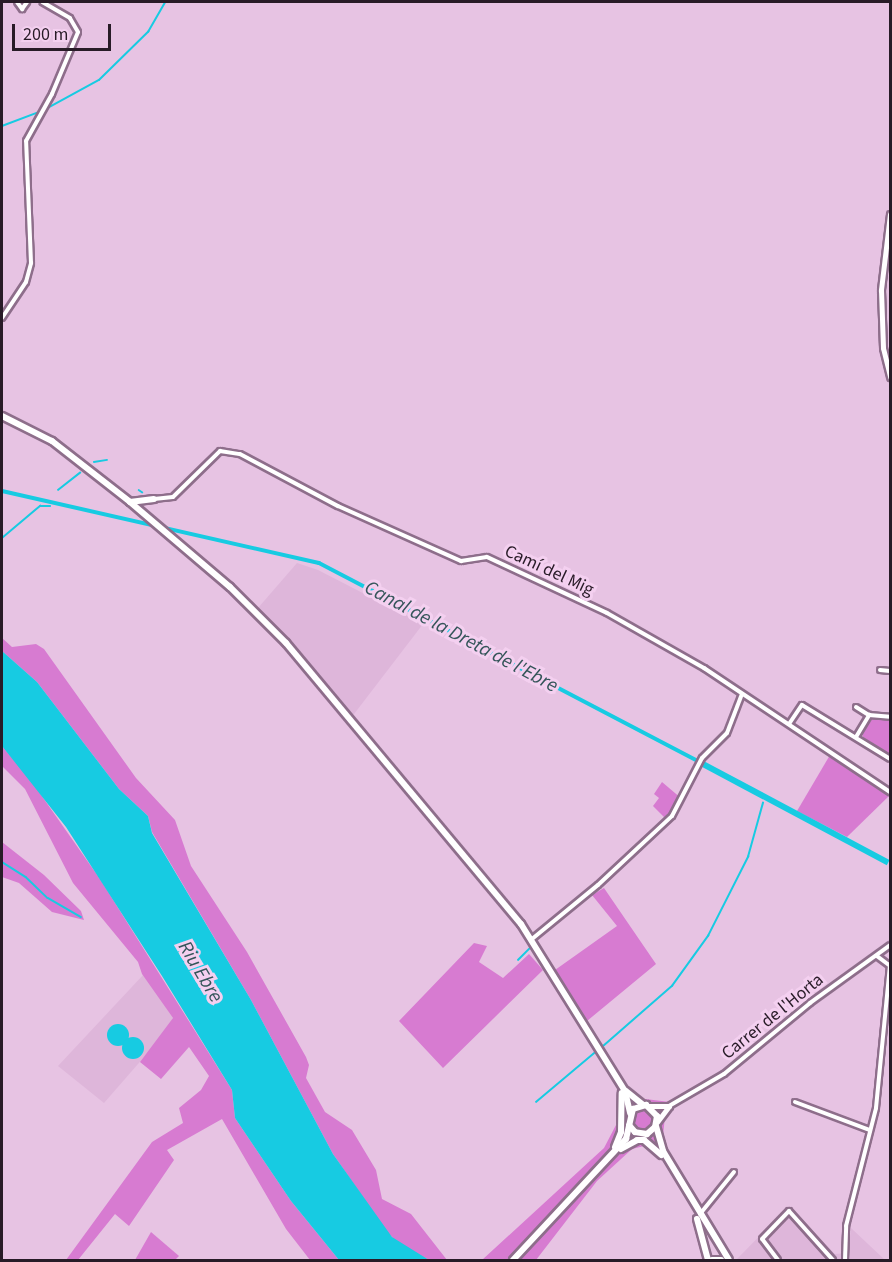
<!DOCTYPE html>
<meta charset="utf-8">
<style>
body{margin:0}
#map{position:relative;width:892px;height:1262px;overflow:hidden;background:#e7c3e3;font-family:"Source Sans 3",sans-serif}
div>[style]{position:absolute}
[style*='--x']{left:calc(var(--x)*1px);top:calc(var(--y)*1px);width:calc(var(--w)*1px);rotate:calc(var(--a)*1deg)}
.built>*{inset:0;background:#deb6da}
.green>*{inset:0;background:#d77bd1}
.water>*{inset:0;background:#17cbe2;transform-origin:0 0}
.round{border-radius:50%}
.stream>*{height:1.5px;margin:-0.75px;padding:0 0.75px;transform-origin:0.75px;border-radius:0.75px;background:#17cbe2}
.canal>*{height:4px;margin:-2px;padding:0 2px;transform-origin:2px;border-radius:2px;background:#17cbe2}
.roads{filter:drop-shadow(2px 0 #8e6e8b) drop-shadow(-2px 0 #8e6e8b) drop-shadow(0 2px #8e6e8b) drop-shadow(0 -2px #8e6e8b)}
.street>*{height:4px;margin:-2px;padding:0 2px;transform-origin:2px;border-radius:2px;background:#fff}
.secondary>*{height:5px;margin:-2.5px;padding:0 2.5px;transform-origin:2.5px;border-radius:2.5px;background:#fff}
.primary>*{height:6px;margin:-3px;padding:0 3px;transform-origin:3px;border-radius:3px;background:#fff}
span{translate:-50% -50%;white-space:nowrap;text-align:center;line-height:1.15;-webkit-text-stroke:6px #f4d0f0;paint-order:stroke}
.street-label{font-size:18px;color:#281b27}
.water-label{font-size:20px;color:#35555a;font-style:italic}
.frame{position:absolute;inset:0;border:3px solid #281b27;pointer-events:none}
.scale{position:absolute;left:12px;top:24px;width:99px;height:27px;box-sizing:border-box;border:3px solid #281b27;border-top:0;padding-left:8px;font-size:18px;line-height:21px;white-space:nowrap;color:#281b27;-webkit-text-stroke:4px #f4d0f0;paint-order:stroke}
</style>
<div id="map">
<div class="built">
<div style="clip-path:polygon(297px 563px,318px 570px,423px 624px,351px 718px,258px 608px)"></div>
<div style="clip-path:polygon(144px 974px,173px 1018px,165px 1033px,104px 1103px,58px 1066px)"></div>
<div style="clip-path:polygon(789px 1206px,835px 1254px,848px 1253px,851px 1228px,885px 1260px,724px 1260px,737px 1259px)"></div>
</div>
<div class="green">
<div style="clip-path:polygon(2px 638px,12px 647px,36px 644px,44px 649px,136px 778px,175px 820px,191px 866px,247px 952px,306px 1057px,309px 1065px,306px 1078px,325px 1112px,352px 1130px,376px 1170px,382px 1199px,411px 1214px,447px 1260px,429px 1260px,400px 1245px,388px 1233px,333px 1154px,251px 1000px,152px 832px,148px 816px,119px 789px,37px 682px,2px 651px)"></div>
<div style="clip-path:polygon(873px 718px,890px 719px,890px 755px,863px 737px,862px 732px)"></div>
<div style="clip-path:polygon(2px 746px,32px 782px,100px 879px,232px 1090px,235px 1118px,291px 1201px,339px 1260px,310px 1260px,286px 1229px,222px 1119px,167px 1150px,174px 1160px,129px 1226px,115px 1214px,78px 1260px,66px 1260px,152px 1142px,183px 1123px,179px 1108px,201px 1090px,209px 1076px,189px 1047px,161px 1079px,140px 1062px,173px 1018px,142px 974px,138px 962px,73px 883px,25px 789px,2px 766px)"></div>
<div style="clip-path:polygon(830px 755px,890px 795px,847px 837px,797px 811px)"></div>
<div style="clip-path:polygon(662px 782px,682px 799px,665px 818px,653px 806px,659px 798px,654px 794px)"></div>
<div style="clip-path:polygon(2px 842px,44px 875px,81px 911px,84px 920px,52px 912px,19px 883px,2px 877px)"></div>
<div style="clip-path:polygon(604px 888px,656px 964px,587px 1021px,555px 970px,617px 926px,592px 895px)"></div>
<div style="clip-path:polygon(474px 943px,487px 946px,479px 962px,503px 978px,529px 954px,543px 970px,443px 1068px,399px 1021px)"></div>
<div style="clip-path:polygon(620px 1096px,670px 1102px,674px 1108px,665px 1116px,663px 1136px,651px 1150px,644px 1146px,632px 1149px,597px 1181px,536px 1260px,482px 1260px,604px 1148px,616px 1125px)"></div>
<div style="clip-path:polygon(151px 1232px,179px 1256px,175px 1260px,135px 1260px)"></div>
</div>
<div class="water">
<div style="clip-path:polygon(2px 651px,37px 682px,119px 789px,148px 816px,152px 833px,251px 1000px,333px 1154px,392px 1237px,429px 1260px,339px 1260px,291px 1201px,235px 1118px,232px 1090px,162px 976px,66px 827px,2px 746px)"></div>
<div style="left:698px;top:758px;width:217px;height:6px;rotate:28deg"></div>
<div class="round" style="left:107px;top:1024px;width:22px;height:22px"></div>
<div class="round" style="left:122px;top:1037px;width:22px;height:22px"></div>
</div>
<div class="stream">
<div style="--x:46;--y:109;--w:60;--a:-28.7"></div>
<div style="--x:99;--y:80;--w:69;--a:-44.4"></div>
<div style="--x:148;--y:32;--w:34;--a:-60"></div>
<div style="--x:2;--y:126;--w:43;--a:-20.6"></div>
<div style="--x:94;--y:462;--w:13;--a:-9"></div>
<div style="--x:58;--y:490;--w:28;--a:-38"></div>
<div style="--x:139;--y:490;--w:4;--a:34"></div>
<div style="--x:2;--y:538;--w:50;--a:-40.1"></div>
<div style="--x:40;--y:506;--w:10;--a:0"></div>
<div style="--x:2;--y:862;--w:28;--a:32"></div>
<div style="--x:26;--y:877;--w:30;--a:44"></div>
<div style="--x:48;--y:898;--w:38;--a:30"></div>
<div style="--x:534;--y:935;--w:33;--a:-41"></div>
<div style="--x:535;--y:940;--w:3;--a:45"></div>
<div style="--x:518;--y:960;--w:18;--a:-45"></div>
<div style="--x:602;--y:1047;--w:93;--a:-41.1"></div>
<div style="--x:672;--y:986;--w:62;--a:-54.2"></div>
<div style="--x:708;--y:936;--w:89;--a:-63.1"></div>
<div style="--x:748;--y:857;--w:56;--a:-74.5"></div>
<div style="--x:536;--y:1102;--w:81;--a:-40"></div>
</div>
<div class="canal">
<div style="--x:2;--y:491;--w:325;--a:12.8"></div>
<div style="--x:319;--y:563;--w:429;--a:27.6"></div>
</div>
<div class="roads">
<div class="street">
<div style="--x:17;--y:2;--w:9;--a:54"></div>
<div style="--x:22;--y:9;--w:9;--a:-54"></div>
<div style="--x:2;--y:318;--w:43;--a:-56.3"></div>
<div style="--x:26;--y:282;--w:20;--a:-75"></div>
<div style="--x:31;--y:263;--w:122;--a:-92.3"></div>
<div style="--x:26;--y:141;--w:54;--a:-61"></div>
<div style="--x:52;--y:94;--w:67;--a:-67.2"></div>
<div style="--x:78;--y:32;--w:16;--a:-120"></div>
<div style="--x:70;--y:18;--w:32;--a:-150"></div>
<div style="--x:154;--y:499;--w:19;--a:-6"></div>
<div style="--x:173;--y:497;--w:66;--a:-44.4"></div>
<div style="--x:220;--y:451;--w:20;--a:9"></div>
<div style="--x:240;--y:454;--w:111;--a:28"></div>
<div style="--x:338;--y:506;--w:135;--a:24.1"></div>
<div style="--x:461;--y:561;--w:26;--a:-9"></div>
<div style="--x:487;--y:557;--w:132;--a:25"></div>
<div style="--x:607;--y:613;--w:112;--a:29.6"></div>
<div style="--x:704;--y:668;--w:224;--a:33.7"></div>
<div style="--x:880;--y:670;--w:10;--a:6"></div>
<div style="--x:856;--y:707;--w:15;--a:32"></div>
<div style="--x:789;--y:724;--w:23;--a:-56"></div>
<div style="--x:802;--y:705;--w:103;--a:31.5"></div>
<div style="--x:856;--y:737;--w:26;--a:-59"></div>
<div style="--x:869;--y:715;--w:21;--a:5"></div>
<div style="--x:532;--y:939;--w:85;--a:-39.3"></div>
<div style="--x:598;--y:885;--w:101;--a:-43"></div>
<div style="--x:672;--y:816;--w:65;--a:-62.7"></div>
<div style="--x:702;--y:758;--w:35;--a:-45"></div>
<div style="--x:727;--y:733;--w:42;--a:-69"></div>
<div style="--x:877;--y:956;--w:15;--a:37"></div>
<div style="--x:795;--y:1102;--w:80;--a:20.5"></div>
<div style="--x:669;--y:1106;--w:64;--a:-30.2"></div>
<div style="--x:724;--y:1074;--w:112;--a:-39.5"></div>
<div style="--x:810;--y:1003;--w:99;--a:-35.9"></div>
<div style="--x:700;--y:1214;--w:54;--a:-51"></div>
<div style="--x:778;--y:1260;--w:26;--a:-127"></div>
<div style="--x:762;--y:1239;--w:39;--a:-46"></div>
<div style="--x:789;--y:1211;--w:66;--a:48.1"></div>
<div style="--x:845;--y:1260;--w:34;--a:-88"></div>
<div style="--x:846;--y:1226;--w:122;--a:-75.7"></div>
<div style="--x:876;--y:1108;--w:145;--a:-84.4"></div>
</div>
<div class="secondary">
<div style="--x:890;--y:214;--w:77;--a:96.8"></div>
<div style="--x:881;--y:290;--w:58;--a:88"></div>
<div style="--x:883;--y:348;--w:30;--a:76"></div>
<div style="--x:649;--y:1106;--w:20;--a:0"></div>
<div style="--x:657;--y:1122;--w:20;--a:-53"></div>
</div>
<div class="primary">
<div style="--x:2;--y:416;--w:56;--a:26.6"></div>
<div style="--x:52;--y:441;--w:99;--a:38"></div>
<div style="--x:130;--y:502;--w:131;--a:40.4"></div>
<div style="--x:230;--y:587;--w:79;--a:45"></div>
<div style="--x:286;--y:643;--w:366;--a:50.1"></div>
<div style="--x:521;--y:924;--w:197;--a:58.1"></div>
<div style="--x:625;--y:1091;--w:23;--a:77"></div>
<div style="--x:130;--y:502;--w:24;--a:-7"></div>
<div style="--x:626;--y:1091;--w:22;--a:39"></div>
<div style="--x:656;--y:1126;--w:26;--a:74"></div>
<div style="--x:663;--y:1151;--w:127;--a:58.8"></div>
<div style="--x:615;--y:1147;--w:16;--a:-68"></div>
<div style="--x:621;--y:1132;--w:39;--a:-89"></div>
<div style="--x:621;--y:1149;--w:18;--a:-29"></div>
<div style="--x:637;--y:1140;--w:7;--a:0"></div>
<div style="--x:644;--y:1140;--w:23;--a:41"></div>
<div style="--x:697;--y:1219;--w:42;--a:75"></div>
<div style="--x:513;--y:1260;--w:166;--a:-47"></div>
<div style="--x:626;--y:1139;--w:31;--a:-77"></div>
<div style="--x:633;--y:1109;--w:14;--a:-17"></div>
<div style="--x:646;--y:1105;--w:16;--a:45"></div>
<div style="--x:657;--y:1116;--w:11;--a:100"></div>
<div style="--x:655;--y:1127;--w:11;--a:139"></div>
<div style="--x:647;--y:1134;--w:12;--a:-171"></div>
<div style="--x:635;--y:1132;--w:9;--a:-131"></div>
<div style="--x:712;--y:1260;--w:9;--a:0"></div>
</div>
</div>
<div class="street-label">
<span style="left:549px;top:571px;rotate:25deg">Camí del Mig</span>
<span style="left:773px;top:1017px;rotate:-39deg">Carrer de l'Horta</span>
</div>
<div class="water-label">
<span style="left:461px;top:637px;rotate:28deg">Canal de la Dreta de l'Ebre</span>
<span style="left:200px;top:972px;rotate:59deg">Riu Ebre</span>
</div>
<div class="frame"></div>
<div class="scale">200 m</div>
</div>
